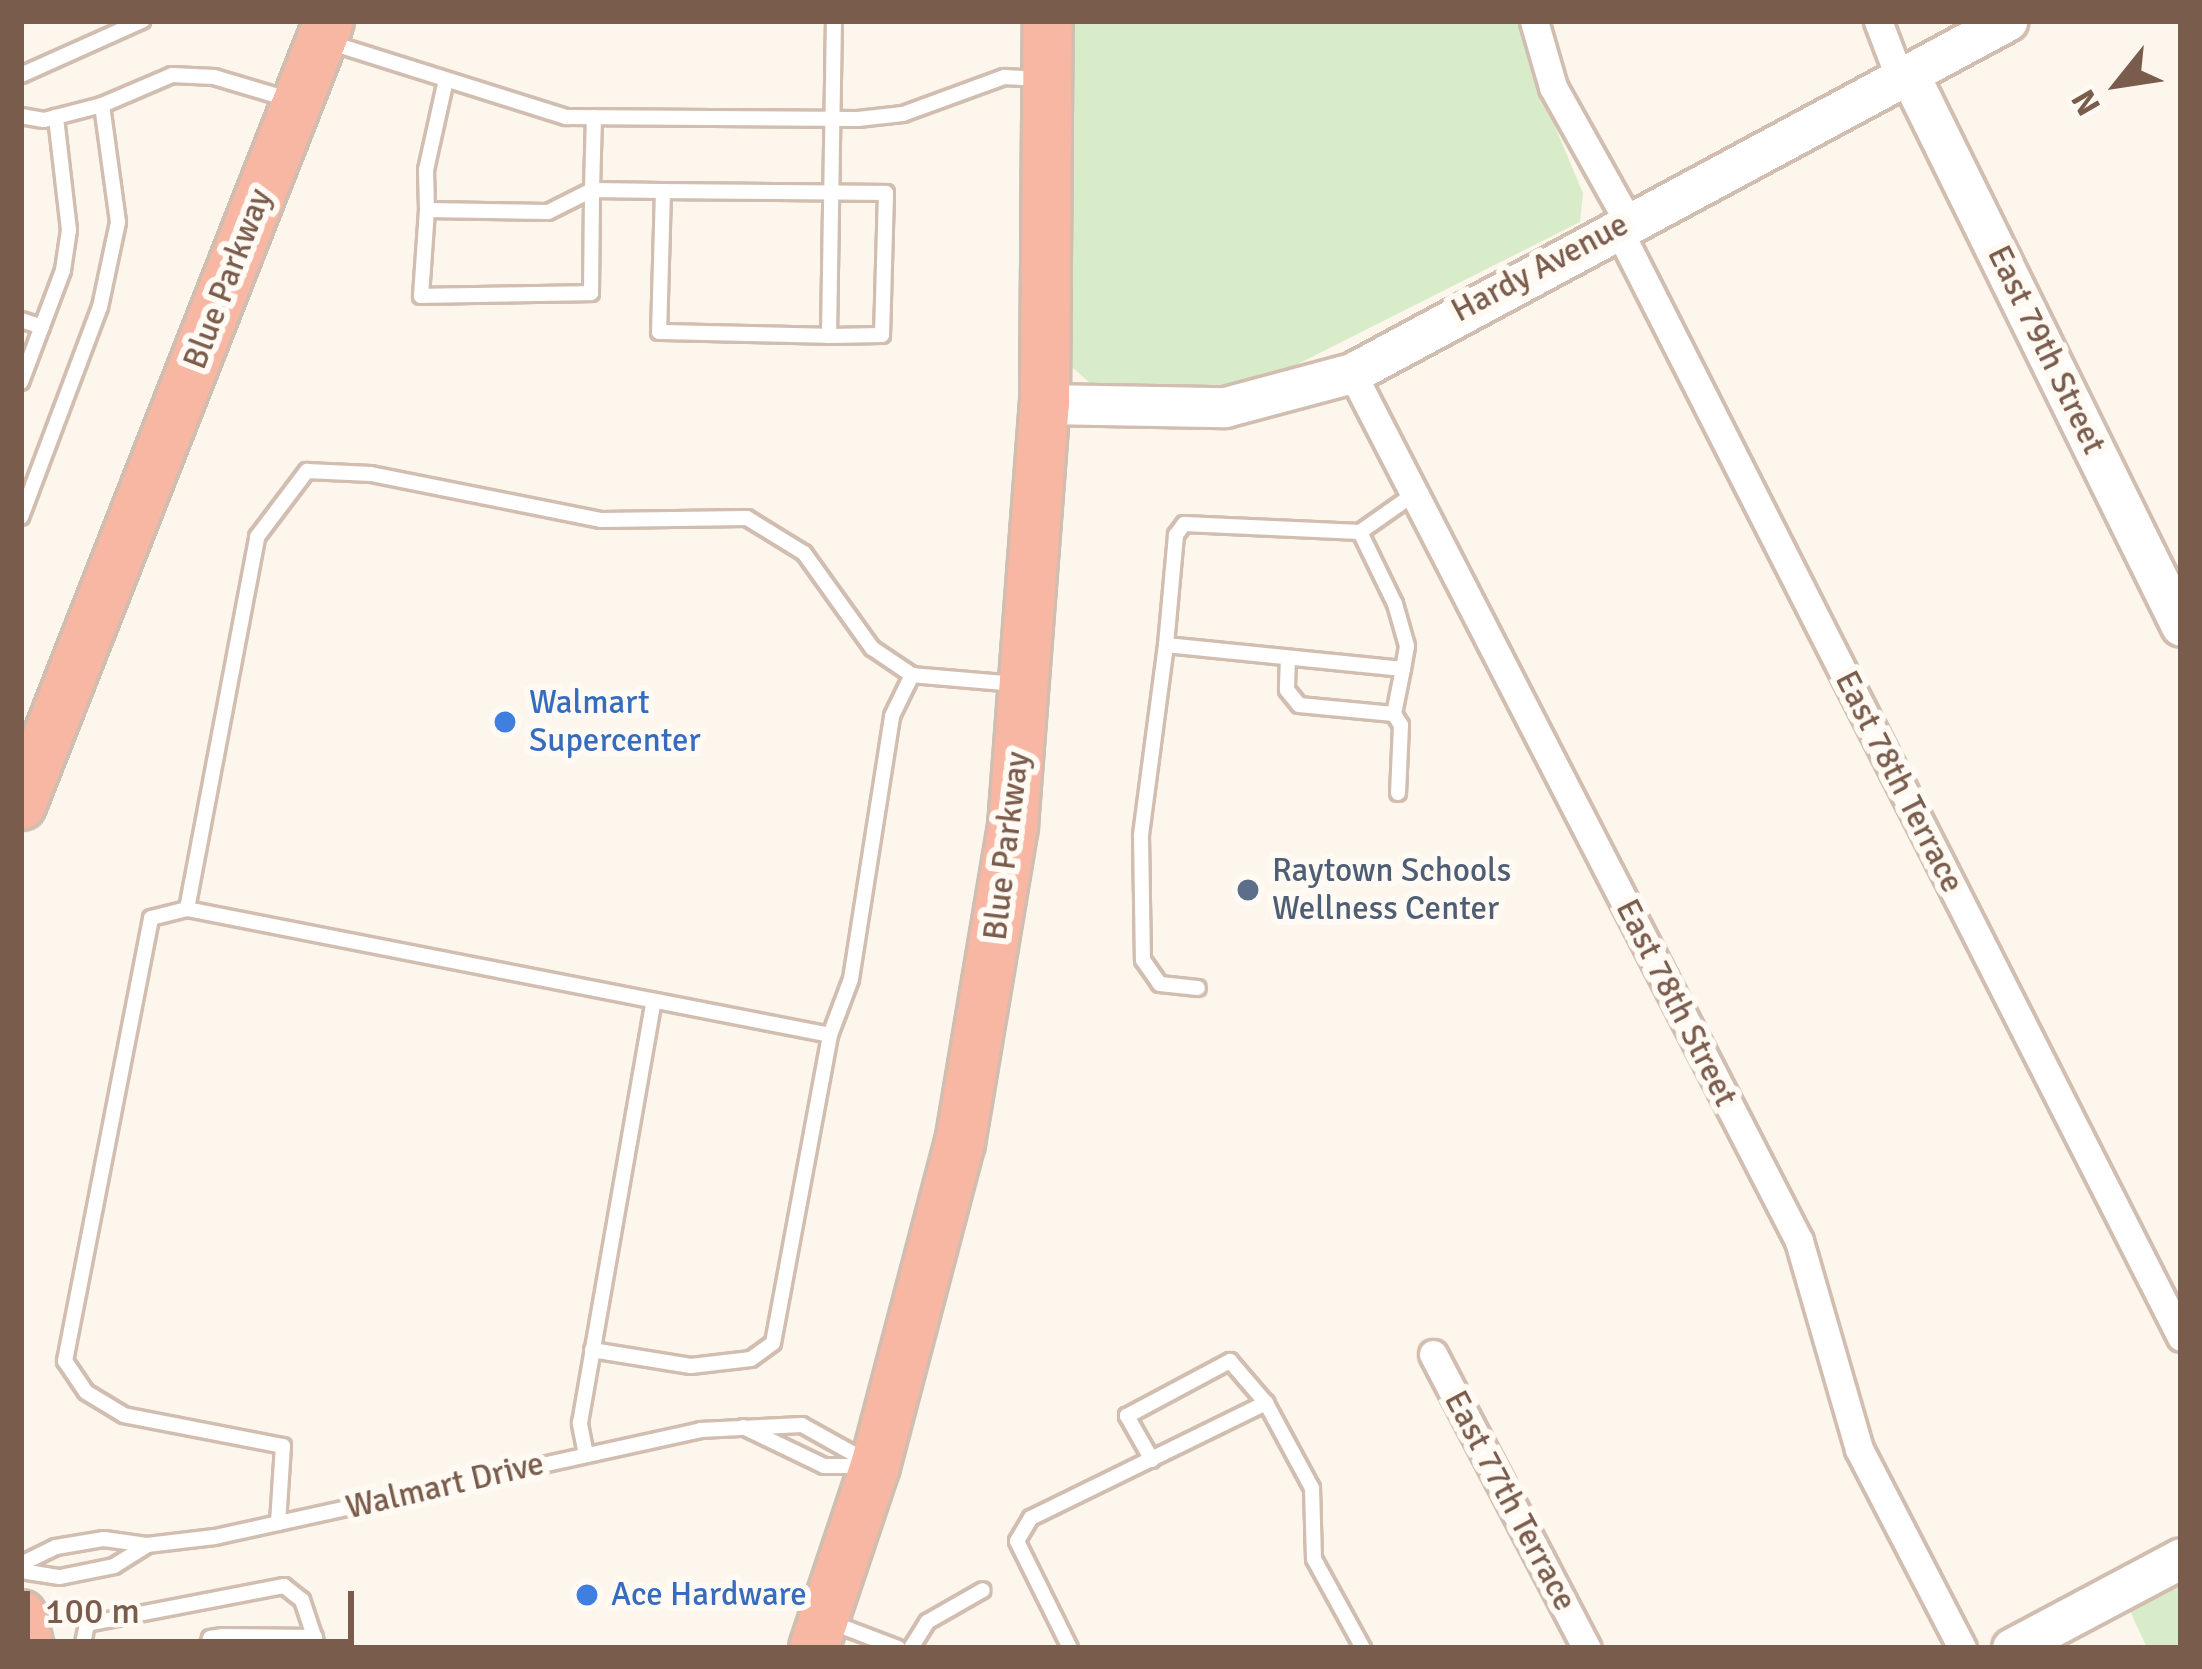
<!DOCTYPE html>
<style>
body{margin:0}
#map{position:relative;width:2202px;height:1669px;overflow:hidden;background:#fdf6ec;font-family:Signika,sans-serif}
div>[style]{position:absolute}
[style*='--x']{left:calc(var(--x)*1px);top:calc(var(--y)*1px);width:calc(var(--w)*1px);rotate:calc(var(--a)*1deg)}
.green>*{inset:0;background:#d8ecc9}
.roads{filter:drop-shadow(3px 0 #d1beb0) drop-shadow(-3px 0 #d1beb0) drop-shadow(0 3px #d1beb0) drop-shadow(0 -3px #d1beb0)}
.lane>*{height:14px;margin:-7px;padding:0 7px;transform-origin:7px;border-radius:7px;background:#fff}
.street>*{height:27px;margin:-13.5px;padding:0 13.5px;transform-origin:13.5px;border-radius:13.5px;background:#fff}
.secondary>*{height:39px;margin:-19.5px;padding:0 19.5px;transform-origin:19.5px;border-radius:19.5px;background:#fff}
.highway>*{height:48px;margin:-24px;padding:0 24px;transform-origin:24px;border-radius:24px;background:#f7b7a3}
.dots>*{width:33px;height:33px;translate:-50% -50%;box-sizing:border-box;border:6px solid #fffaf3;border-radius:50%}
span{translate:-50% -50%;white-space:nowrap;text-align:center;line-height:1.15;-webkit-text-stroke:12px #fffaf3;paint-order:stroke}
.street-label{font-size:33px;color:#7a5c4d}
.shop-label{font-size:33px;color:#366cbe}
.left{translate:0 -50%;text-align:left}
.service-label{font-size:33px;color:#4e5e75}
.frame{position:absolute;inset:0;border:24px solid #7a5c4d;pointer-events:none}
.north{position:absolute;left:2058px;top:24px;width:120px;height:120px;-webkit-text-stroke:9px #fffaf3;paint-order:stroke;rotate:240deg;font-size:33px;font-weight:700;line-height:48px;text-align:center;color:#7a5c4d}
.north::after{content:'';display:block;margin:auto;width:42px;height:54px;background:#7a5c4d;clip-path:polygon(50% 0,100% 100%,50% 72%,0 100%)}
.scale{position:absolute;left:24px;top:1591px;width:330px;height:54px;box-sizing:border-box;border:6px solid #7a5c4d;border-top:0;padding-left:15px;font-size:36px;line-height:42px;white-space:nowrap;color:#7a5c4d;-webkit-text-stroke:9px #fffaf3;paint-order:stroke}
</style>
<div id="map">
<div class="green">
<div style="clip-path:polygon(1070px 21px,1524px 21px,1546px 105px,1583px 193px,1580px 222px,1284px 371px,1213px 388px,1120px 392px,1091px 384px,1065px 361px)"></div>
<div style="clip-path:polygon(2181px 1579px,2181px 1648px,2147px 1648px,2129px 1609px)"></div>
</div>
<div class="roads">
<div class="lane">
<div style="--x:328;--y:42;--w:250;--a:17.5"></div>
<div style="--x:566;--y:117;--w:292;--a:0.4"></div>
<div style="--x:858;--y:119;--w:45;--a:-6.3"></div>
<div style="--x:903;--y:114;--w:108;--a:-20.1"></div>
<div style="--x:1004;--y:77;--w:33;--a:3"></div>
<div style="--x:21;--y:75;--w:133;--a:-24.1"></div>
<div style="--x:21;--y:116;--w:23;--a:10"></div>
<div style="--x:44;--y:120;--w:60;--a:-14.5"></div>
<div style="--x:594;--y:117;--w:73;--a:91.6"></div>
<div style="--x:592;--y:190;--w:71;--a:0.8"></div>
<div style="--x:663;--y:191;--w:141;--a:91.6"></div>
<div style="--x:659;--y:332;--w:170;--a:1.3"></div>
<div style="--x:829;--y:336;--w:315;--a:-89.1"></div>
<div style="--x:663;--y:191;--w:223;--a:0.5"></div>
<div style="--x:886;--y:193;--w:142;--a:91.6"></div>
<div style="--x:882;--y:335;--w:53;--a:178.9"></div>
<div style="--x:427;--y:210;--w:86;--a:94"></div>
<div style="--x:421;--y:296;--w:170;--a:-1"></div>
<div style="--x:591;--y:293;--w:103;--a:-89.4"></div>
<div style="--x:592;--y:190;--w:49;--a:153.4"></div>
<div style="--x:548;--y:212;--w:121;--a:-179.1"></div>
<div style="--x:427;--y:210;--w:40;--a:-91.4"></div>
<div style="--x:426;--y:170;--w:88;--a:-77.5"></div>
<div style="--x:21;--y:320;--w:22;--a:18"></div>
<div style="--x:21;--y:382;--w:120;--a:-69.4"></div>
<div style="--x:63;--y:270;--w:40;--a:-81.5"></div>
<div style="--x:69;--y:230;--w:114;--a:-96.6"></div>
<div style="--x:21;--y:517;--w:224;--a:-69.4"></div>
<div style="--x:100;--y:307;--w:87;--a:-78"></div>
<div style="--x:118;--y:222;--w:118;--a:-97.8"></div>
<div style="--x:102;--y:105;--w:76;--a:-23.2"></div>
<div style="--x:172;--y:75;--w:42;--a:2.7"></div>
<div style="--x:214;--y:77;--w:77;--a:16.6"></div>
<div style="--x:1360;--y:532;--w:176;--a:-177.4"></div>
<div style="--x:1184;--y:524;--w:14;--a:126"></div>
<div style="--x:1176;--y:535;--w:110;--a:95.2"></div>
<div style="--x:1166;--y:645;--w:238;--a:5.8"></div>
<div style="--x:1403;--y:669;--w:23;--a:-80"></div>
<div style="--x:1407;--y:646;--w:44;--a:-105.9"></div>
<div style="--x:1395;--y:604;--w:80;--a:-115.9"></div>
<div style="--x:1360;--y:532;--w:66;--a:-35.1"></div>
<div style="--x:1166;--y:645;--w:193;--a:97.5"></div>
<div style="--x:1141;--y:836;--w:124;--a:89.1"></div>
<div style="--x:1143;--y:960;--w:29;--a:55"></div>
<div style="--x:1160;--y:984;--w:38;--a:6"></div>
<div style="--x:1288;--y:658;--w:32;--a:92"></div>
<div style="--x:1287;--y:690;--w:19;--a:51"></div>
<div style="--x:1299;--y:705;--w:95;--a:5.4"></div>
<div style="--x:1394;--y:714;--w:46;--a:-78.7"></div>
<div style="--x:1394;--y:714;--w:13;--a:58"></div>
<div style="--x:1401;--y:725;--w:68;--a:92.5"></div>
<div style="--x:187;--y:909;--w:379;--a:-79.3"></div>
<div style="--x:257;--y:537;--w:83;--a:-52.9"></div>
<div style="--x:307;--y:471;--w:64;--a:2.7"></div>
<div style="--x:371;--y:474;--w:235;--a:11.3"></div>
<div style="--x:601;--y:520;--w:146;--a:-0.8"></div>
<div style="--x:747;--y:518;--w:67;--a:31.6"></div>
<div style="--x:804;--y:553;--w:117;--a:54.4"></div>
<div style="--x:872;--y:648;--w:48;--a:34"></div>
<div style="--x:592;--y:1350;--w:100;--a:9.2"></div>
<div style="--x:691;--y:1366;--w:60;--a:-6.7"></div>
<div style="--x:751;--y:1359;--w:27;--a:-36"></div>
<div style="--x:773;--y:1343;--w:313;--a:-79.5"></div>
<div style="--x:830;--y:1035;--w:60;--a:-69.4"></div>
<div style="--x:851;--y:979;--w:266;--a:-81.1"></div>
<div style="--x:892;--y:716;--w:46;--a:-64"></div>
<div style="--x:912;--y:675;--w:106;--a:4.9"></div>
<div style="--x:743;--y:1427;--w:90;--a:25.7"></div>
<div style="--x:824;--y:1466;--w:43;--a:0"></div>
<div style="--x:586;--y:1455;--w:33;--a:-101"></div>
<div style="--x:580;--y:1423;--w:426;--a:-80.1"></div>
<div style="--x:1152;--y:1460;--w:51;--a:-119.6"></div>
<div style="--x:1127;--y:1416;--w:117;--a:-28.1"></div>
<div style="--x:1230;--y:1361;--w:55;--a:49.4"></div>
<div style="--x:1266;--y:1403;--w:97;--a:61.6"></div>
<div style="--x:1312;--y:1488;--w:71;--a:88.4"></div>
<div style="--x:1314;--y:1559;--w:102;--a:61.2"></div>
<div style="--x:278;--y:1523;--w:77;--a:-86.3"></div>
<div style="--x:283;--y:1446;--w:162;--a:-169"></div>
<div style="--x:124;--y:1415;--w:44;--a:-148.8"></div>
<div style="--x:86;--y:1392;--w:37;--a:-124"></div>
<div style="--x:65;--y:1361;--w:451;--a:-79"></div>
<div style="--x:151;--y:918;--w:37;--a:-14"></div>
<div style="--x:187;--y:909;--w:655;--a:11.09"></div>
<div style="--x:21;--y:1564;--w:39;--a:-26"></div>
<div style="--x:56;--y:1547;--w:49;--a:-9.5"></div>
<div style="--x:104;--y:1539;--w:43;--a:7.9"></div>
<div style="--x:147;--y:1545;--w:68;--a:-6.7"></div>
<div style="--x:215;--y:1537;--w:497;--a:-12.4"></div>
<div style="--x:700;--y:1430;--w:102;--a:-2.8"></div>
<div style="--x:802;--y:1425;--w:72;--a:29.1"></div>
<div style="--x:21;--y:1571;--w:39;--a:9"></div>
<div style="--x:60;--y:1577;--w:55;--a:-11.5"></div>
<div style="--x:114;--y:1566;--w:39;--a:-32"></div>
<div style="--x:830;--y:1622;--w:73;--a:20.9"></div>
<div style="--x:82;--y:1648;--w:25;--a:-78"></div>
<div style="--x:87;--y:1624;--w:201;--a:-10.9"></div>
<div style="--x:284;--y:1586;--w:23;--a:38"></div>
<div style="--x:302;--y:1600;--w:51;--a:71.6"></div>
<div style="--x:207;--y:1648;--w:10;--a:-73"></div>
<div style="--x:210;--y:1638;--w:13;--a:-9"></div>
<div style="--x:223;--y:1636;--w:92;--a:0.6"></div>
<div style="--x:911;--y:1648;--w:31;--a:-58"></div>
<div style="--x:927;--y:1622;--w:64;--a:-29.7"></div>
<div style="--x:1070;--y:1648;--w:119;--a:-116.4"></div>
<div style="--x:1017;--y:1541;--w:27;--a:-59"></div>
<div style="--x:1031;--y:1518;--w:262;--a:-26.1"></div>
</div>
<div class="street">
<div style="--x:1534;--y:21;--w:69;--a:73.9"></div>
<div style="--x:1553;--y:87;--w:154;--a:60.8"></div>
<div style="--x:1878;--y:21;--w:62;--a:69.2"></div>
<div style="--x:1617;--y:227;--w:1245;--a:63.06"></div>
<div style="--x:1352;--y:373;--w:976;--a:62.75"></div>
<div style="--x:1799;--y:1241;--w:216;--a:73.9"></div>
<div style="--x:1859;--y:1449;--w:224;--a:62.6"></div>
<div style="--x:1433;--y:1354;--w:332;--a:62.4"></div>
</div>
<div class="secondary">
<div style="--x:1909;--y:74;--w:615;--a:63.77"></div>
<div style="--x:1045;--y:404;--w:180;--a:1"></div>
<div style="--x:1225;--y:407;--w:131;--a:-15"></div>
<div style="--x:1352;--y:373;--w:744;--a:-28.25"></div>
<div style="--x:2012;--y:1648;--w:191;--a:-28"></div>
</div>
<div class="highway">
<div style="--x:21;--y:805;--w:842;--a:-68.55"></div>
<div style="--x:21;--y:1615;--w:34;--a:76"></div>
<div style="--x:814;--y:1648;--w:192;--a:-71.5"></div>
<div style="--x:875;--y:1466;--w:334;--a:-75.3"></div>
<div style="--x:960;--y:1143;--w:321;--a:-80.5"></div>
<div style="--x:1013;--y:826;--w:423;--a:-85.7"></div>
<div style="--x:1045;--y:404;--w:383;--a:-89.6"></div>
</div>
</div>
<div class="dots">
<div style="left:505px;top:722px;background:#3f7fe0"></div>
<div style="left:1248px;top:890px;background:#5c6f8a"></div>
<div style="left:587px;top:1595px;background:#3f7fe0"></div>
</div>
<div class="street-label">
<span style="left:1540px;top:268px;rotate:-28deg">Hardy Avenue</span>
<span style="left:228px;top:279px;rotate:-69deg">Blue Parkway</span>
<span style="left:2046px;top:350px;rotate:64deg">East 79th Street</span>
<span style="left:1899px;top:782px;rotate:63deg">East 78th Terrace</span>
<span style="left:1007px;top:846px;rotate:-83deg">Blue Parkway</span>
<span style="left:1676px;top:1003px;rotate:63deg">East 78th Street</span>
<span style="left:445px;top:1486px;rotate:-13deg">Walmart Drive</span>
<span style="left:1510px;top:1501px;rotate:62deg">East 77th Terrace</span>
</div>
<div class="shop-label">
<span class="left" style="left:529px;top:722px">Walmart<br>Supercenter</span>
<span class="left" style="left:611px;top:1595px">Ace Hardware</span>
</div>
<div class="service-label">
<span class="left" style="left:1272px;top:890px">Raytown Schools<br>Wellness Center</span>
</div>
<div class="frame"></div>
<div class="north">N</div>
<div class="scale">100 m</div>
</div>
